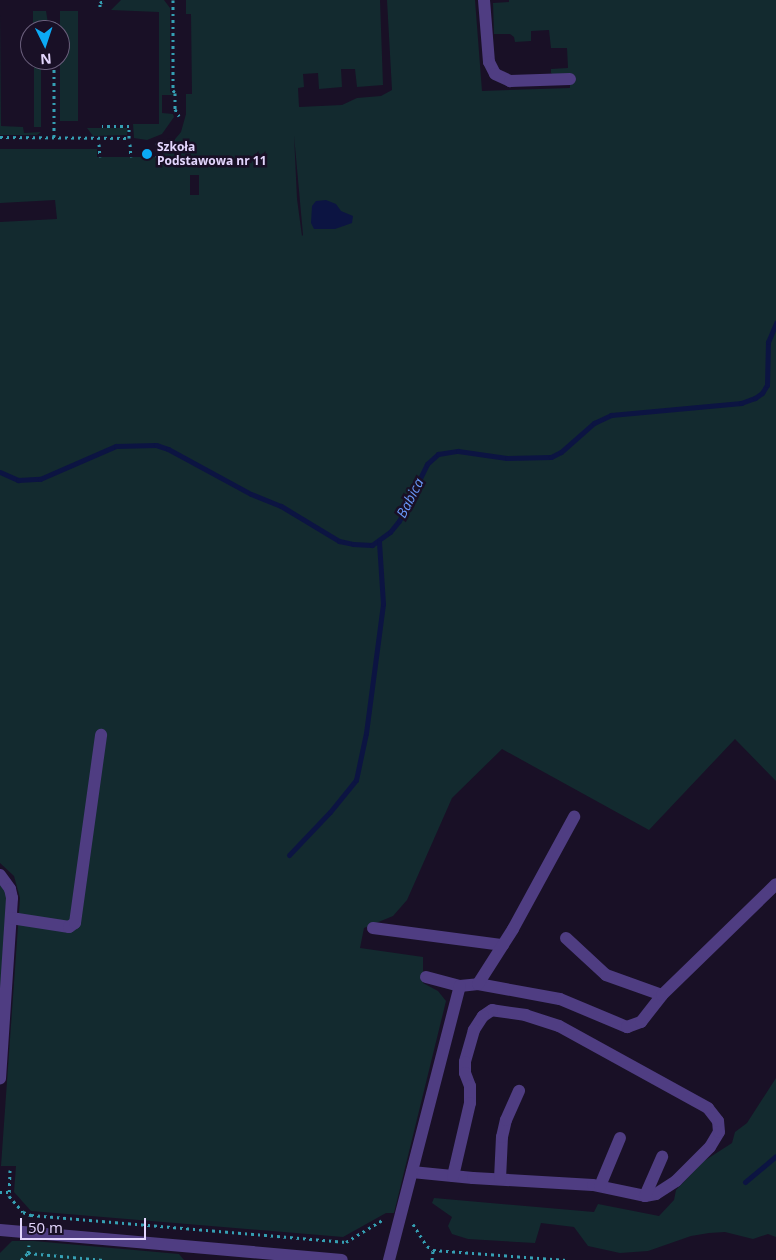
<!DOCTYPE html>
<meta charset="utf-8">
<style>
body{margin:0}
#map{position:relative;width:776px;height:1260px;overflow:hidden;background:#191026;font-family:"Open Sans",sans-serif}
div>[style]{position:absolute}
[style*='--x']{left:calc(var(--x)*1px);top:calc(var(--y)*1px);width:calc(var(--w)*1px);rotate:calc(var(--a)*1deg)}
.green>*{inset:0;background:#132a2f;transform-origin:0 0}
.water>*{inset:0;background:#0c1442}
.stream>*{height:5px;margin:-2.5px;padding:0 2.5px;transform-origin:2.5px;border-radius:2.5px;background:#0c1442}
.path>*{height:3px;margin-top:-1.5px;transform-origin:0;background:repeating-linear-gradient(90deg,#359fb3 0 2.5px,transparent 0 6.5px)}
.minor>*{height:12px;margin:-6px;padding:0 6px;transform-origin:6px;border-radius:6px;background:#4f3d82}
.dots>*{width:14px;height:14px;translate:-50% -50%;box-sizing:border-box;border:2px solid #191026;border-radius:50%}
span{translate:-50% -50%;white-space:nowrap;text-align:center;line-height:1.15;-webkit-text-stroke:5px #191026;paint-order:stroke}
.poi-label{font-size:12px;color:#e3d6fd;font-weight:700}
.left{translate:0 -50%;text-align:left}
.water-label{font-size:14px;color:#6997f9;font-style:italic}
.north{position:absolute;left:20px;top:20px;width:50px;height:50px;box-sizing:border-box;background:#191026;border:1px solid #6a5f7c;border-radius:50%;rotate:176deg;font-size:14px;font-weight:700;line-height:20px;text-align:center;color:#e3d6fd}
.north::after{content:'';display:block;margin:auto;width:18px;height:22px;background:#0baaf5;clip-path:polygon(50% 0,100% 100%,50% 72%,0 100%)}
.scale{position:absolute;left:20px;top:1218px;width:126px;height:22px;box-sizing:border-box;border:2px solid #e3d6fd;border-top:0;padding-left:6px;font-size:15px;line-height:18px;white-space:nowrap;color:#e3d6fd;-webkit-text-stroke:4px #191026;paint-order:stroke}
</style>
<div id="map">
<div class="green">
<div style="clip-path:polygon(121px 0,164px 0,170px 8px,170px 92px,174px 95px,162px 95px,162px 113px,173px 114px,174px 117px,162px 134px,147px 140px,134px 138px,133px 124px,159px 124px,159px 12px,111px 10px)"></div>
<div style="clip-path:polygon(evenodd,186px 0,380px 0,383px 85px,357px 87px,355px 69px,341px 69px,342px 87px,319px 89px,318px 73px,303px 74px,304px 87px,298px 88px,299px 107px,342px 105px,357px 98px,381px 96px,392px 90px,387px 0,475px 0,482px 91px,570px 88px,570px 77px,556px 77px,551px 73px,551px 69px,568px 68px,567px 48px,551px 48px,549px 30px,531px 31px,531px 41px,515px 42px,514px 37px,510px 34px,494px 34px,493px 3px,509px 2px,509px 0,776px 0,776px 781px,735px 739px,649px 830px,502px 749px,452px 798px,407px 900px,393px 916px,364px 928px,360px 948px,423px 957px,423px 983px,438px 991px,446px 1001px,394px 1213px,386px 1213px,343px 1237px,31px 1211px,14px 1192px,16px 1166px,1px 1166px,20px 898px,14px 876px,0 863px,0 222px,57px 219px,55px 200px,0 203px,0 149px,97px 149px,97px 157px,161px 157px,161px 149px,171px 144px,181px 132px,186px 114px,186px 94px,192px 94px,191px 14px,186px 14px,186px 0,294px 135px,303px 235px,302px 236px,297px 199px,294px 135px,186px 0,190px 175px,199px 175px,199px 195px,190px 195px,190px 175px)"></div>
<div style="clip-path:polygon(0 11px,1px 126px,23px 127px,24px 133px,41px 132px,37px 135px,0 135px)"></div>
<div style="clip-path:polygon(33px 11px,46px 11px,49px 30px,33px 30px)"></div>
<div style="left:60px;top:11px;width:18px;height:110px"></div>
<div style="left:34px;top:60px;width:7px;height:67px"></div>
<div style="clip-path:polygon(87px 128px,127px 128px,127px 135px,93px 136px)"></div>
<div style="clip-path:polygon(0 875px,10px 889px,0 1079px)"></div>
<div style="clip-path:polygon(776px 1078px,776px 1237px,768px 1234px,753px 1239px,725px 1232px,709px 1233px,691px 1236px,648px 1251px,620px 1253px,588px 1246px,574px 1227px,541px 1223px,535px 1243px,468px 1239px,452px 1234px,448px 1226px,452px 1217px,432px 1203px,434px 1198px,594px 1212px,598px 1204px,659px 1216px,674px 1200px,676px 1190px,704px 1161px,732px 1143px,735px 1132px,747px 1123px)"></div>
<div style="clip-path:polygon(12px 1241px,34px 1241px,179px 1254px,184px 1260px,0 1260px,0 1253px)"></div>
</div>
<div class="water">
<div style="clip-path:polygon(326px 200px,336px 204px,341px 211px,353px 216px,352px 223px,335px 229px,314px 229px,311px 223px,312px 206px,316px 201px)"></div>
</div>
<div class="stream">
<div style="--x:0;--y:472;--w:20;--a:24"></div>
<div style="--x:18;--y:480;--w:22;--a:-3"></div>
<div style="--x:40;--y:479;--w:83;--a:-23.5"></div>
<div style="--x:116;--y:446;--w:40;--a:-1.4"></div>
<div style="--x:156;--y:445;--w:13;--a:18"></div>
<div style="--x:168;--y:449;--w:94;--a:28.5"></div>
<div style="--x:251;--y:494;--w:32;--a:22"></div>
<div style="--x:281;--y:506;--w:68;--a:31.1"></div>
<div style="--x:339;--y:541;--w:14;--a:12"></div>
<div style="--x:353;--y:544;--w:19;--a:3"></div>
<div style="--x:372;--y:545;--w:22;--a:-36"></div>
<div style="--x:390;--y:532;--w:14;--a:-51"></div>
<div style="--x:399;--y:521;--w:64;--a:-63.8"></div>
<div style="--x:427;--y:464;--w:15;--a:-42"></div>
<div style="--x:438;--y:454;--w:20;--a:-9"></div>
<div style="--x:458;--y:451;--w:49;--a:8.1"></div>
<div style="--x:507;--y:458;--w:44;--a:-1.3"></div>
<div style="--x:551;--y:457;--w:11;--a:-27"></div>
<div style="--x:561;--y:452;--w:44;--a:-41.3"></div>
<div style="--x:594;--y:423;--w:19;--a:-25"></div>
<div style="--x:611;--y:415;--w:131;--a:-5.3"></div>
<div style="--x:741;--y:403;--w:15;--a:-20"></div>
<div style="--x:755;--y:398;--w:9;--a:-36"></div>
<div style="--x:762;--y:393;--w:9;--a:-58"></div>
<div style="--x:767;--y:385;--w:43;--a:-88.7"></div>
<div style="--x:768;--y:342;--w:21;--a:-67"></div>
<div style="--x:289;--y:855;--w:59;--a:-46.4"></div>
<div style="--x:330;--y:812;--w:41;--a:-50.9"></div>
<div style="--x:356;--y:780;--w:48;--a:-78"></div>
<div style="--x:366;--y:733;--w:130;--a:-82.5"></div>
<div style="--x:383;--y:604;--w:62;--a:-93.7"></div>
<div style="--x:745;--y:1182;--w:40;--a:-40"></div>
</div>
<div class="path">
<div style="--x:173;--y:0;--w:90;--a:90"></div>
<div style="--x:173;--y:90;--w:4;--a:56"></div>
<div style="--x:175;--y:93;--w:16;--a:90"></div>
<div style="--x:175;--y:109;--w:8;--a:60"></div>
<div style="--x:100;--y:7;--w:4;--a:-90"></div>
<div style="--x:100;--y:3;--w:5;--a:-37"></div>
<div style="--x:54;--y:21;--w:9;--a:90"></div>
<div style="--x:0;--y:137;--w:129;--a:0.4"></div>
<div style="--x:129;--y:138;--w:12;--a:-90"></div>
<div style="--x:129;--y:126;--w:27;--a:180"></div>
<div style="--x:54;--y:137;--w:77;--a:-90"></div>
<div style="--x:157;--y:143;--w:14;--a:90"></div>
<div style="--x:99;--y:144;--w:13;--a:86"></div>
<div style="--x:130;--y:144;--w:13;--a:86"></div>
<div style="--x:10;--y:1170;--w:26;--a:92"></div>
<div style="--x:9;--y:1196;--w:21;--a:49"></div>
<div style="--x:23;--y:1212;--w:9;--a:21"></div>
<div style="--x:31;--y:1215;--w:316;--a:4.9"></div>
<div style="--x:346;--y:1242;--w:44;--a:-31.2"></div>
<div style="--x:0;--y:1192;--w:8;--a:0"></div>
<div style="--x:413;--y:1224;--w:26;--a:58"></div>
<div style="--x:427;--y:1246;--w:7;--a:34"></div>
<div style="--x:433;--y:1250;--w:134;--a:4.3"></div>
<div style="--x:28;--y:1253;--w:76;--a:5.3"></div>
<div style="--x:21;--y:1260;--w:10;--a:-45"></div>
<div style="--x:28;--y:1253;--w:8;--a:-83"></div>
<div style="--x:432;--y:1260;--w:10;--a:-84"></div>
</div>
<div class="minor">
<div style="--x:484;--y:0;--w:62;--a:85.4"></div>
<div style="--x:489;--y:62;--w:13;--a:63"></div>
<div style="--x:495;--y:74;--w:17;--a:25"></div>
<div style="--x:510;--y:81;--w:60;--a:-1.9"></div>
<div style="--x:0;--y:875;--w:17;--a:54"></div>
<div style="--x:10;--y:889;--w:9;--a:77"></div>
<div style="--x:12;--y:898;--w:181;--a:93.8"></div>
<div style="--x:11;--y:918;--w:59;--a:8.8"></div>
<div style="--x:69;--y:927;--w:7;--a:-34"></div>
<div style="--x:75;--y:923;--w:190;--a:-82.1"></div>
<div style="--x:373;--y:928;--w:131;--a:7.5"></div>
<div style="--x:566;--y:938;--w:54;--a:42.8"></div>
<div style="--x:606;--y:975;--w:59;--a:19.7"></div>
<div style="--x:426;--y:977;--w:35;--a:15"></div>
<div style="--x:460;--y:986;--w:18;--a:-6"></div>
<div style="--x:478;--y:984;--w:83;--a:10.4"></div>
<div style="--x:560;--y:999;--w:73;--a:22.7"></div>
<div style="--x:627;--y:1027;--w:15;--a:-20"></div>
<div style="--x:641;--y:1022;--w:34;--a:-52"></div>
<div style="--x:662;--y:995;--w:159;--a:-44.2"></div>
<div style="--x:478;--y:984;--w:65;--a:-57.5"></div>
<div style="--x:513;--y:929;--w:128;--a:-61.4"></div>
<div style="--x:412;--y:1172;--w:61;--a:5.6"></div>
<div style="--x:473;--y:1178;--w:120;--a:3.3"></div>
<div style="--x:593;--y:1185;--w:53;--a:11.9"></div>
<div style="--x:645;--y:1196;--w:11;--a:-10"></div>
<div style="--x:656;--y:1194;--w:24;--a:-33"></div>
<div style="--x:676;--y:1181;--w:48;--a:-45"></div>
<div style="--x:710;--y:1147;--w:17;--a:-59"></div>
<div style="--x:719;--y:1132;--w:11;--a:-95"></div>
<div style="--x:718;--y:1121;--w:16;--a:-128"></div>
<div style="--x:708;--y:1108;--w:170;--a:-151.2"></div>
<div style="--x:559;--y:1026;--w:35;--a:-162"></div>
<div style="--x:526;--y:1015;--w:34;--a:-172"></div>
<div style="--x:492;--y:1010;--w:11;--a:146"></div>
<div style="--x:483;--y:1016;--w:17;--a:123"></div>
<div style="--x:474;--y:1030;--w:33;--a:106"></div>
<div style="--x:465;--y:1062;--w:11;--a:90"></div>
<div style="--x:465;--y:1073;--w:14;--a:69"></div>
<div style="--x:470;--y:1086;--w:17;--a:90"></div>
<div style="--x:470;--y:1103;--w:75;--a:103.1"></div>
<div style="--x:500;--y:1179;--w:42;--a:-87.3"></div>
<div style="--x:502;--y:1137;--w:17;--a:-77"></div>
<div style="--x:506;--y:1120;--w:32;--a:-66"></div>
<div style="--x:600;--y:1186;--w:52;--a:-67.4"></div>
<div style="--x:645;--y:1196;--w:43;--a:-66.4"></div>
<div style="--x:0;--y:1230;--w:343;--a:5"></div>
<div style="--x:389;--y:1260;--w:283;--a:-75.5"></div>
</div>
<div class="dots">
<div style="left:147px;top:154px;background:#0baaf5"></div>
</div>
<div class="poi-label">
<span class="left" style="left:157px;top:154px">Szkoła<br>Podstawowa nr 11</span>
</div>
<div class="water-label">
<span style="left:410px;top:498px;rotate:-63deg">Babica</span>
</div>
<div class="north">N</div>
<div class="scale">50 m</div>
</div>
